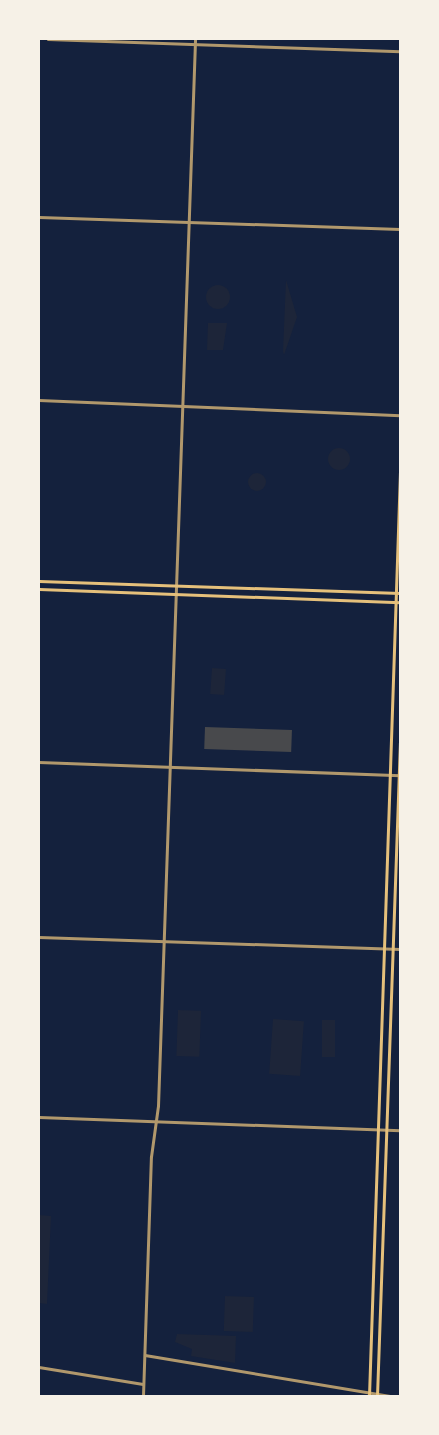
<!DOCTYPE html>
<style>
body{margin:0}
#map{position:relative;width:439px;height:1435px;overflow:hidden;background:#14213d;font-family:"Nunito Sans",sans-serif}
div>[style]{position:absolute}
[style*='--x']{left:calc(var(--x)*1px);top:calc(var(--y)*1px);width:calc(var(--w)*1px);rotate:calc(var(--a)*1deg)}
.green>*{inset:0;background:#1d2539;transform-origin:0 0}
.round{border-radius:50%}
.building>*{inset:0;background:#48494c;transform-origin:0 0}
.minor>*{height:2.5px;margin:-1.25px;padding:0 1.25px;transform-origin:1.25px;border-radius:1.25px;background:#b1986c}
.tertiary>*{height:3px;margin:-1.5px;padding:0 1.5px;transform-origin:1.5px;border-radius:1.5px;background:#b1986c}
.secondary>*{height:3px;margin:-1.5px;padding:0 1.5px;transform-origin:1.5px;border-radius:1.5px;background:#e5c07b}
span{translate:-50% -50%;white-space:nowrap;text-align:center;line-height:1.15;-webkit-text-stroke:4px #f6f1e7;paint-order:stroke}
.frame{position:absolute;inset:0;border:40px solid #f6f1e7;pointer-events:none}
</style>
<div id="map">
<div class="green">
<div style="clip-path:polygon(286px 280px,297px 317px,284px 355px,283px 351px)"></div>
<div class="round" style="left:206px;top:285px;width:24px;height:24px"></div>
<div style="clip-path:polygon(208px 323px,227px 323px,223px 350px,207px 350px)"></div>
<div class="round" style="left:328px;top:448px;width:22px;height:22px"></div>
<div class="round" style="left:248px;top:473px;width:18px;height:18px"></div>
<div style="left:212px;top:668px;width:14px;height:26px;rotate:4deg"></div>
<div style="left:178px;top:1010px;width:23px;height:46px;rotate:2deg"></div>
<div style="left:273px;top:1019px;width:31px;height:55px;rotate:4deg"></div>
<div style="left:322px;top:1020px;width:13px;height:37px"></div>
<div style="clip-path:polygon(39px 1215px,51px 1216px,47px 1304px,39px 1303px)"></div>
<div style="left:225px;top:1296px;width:29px;height:35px;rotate:2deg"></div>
<div style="clip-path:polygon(177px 1334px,236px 1336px,235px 1363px,191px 1356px,192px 1349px,175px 1342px)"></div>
</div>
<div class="building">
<div style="left:205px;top:727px;width:87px;height:22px;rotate:2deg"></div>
</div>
<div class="minor">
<div style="--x:48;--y:39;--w:352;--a:2"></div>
<div style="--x:39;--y:400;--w:361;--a:2.4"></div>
<div style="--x:39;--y:762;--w:361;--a:2.1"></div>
<div style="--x:39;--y:937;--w:361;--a:1.9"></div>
<div style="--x:145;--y:1355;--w:248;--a:9.5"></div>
<div style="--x:39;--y:1367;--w:105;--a:9.3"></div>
<div style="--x:143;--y:1396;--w:239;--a:-88.1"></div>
<div style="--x:151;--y:1157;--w:51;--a:-82.2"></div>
<div style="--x:158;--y:1106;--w:1068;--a:-88.01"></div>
</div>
<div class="tertiary">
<div style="--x:39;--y:217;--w:361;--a:1.9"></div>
<div style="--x:39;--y:1117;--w:361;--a:2.1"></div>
</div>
<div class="secondary">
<div style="--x:39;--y:581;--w:361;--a:1.9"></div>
<div style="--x:39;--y:589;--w:361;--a:2.1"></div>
<div style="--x:369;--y:1396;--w:924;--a:-88.08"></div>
<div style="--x:377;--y:1396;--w:654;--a:-87.99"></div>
</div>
<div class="frame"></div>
</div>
